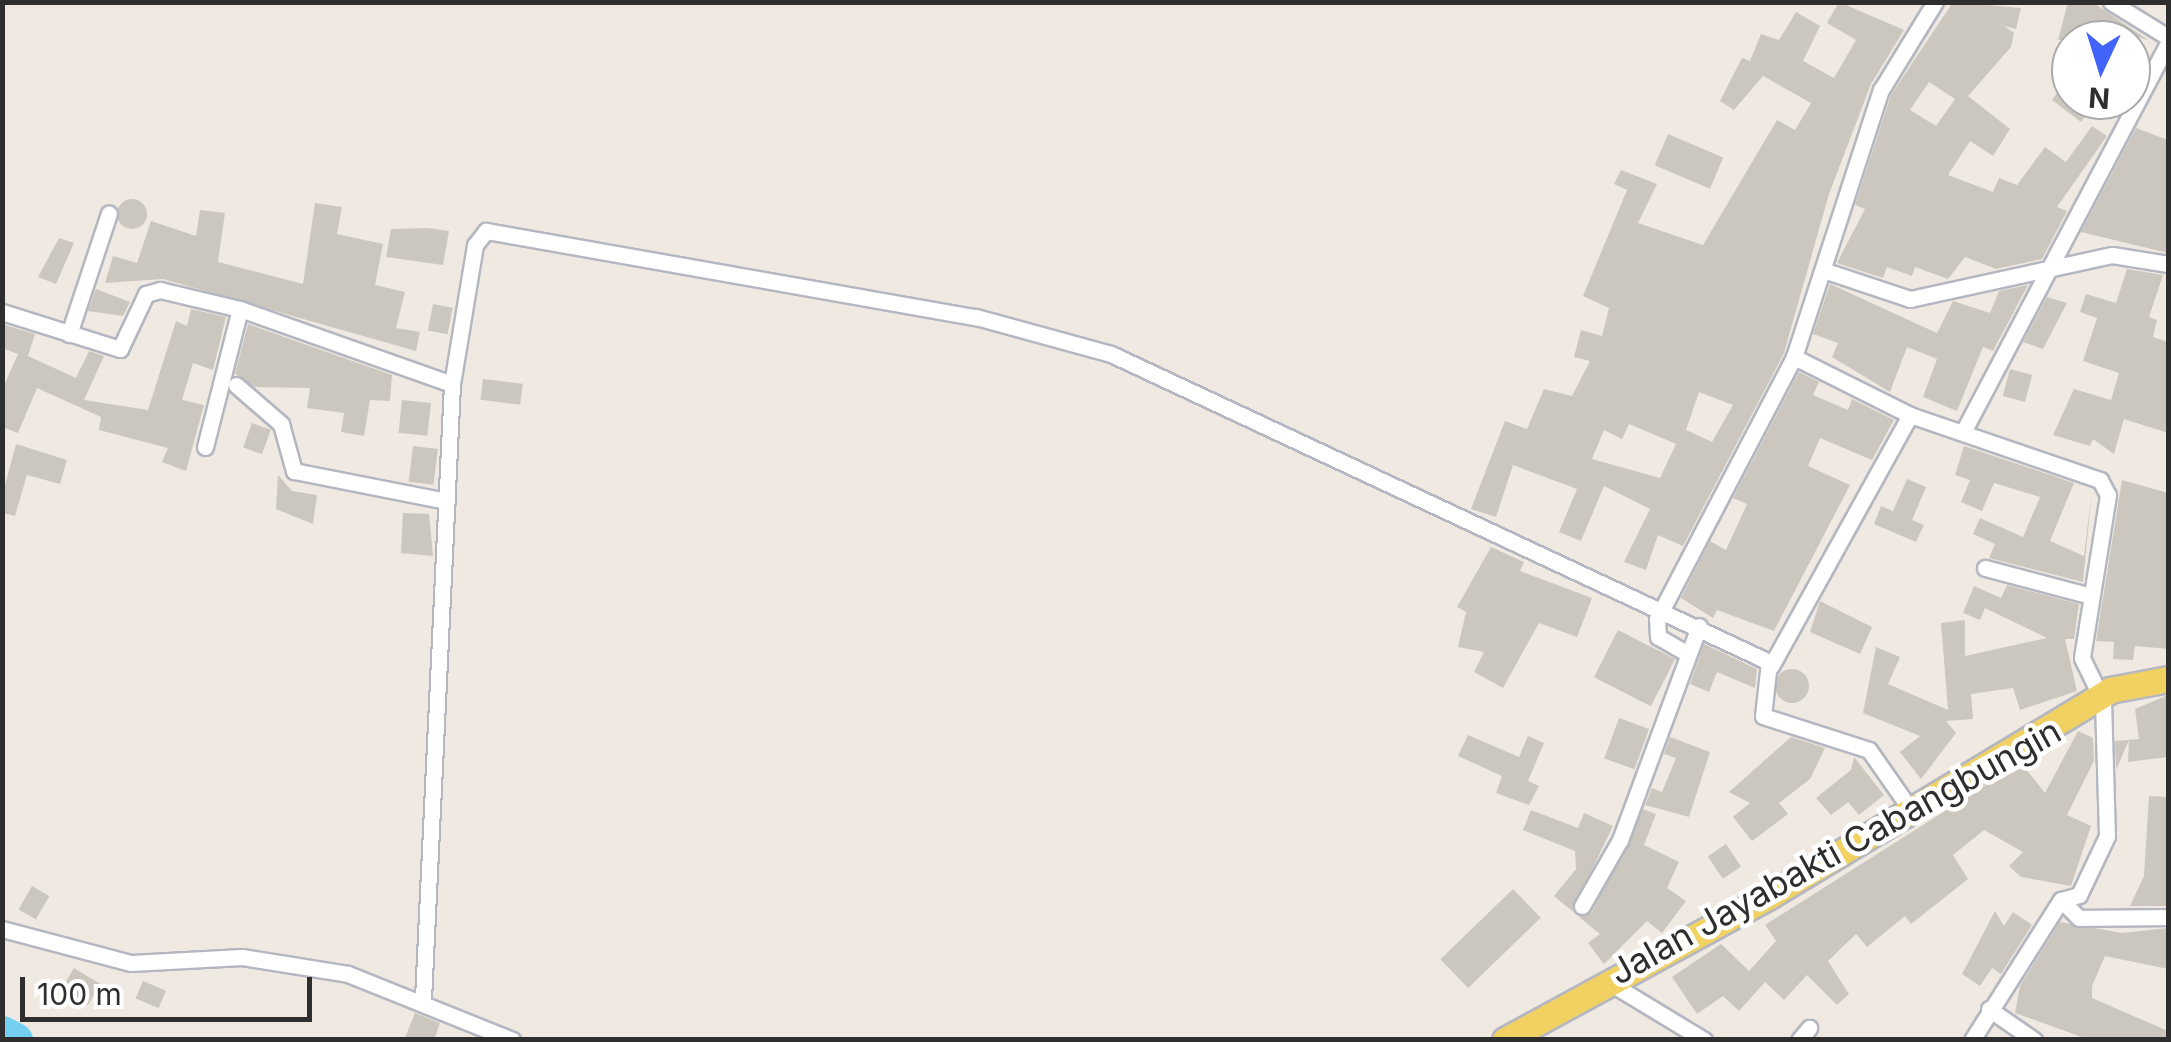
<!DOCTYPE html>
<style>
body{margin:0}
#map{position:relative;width:2171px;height:1042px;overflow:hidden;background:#efe9e1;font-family:Inter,sans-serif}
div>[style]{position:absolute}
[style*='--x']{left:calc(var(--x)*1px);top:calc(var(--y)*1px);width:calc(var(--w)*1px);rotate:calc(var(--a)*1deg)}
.river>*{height:35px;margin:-17.5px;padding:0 17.5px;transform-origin:17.5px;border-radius:17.5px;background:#75cff0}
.building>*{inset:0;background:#cbc7bf;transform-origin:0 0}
.round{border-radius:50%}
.roads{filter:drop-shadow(2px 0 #b4b7c1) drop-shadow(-2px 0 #b4b7c1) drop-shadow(0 2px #b4b7c1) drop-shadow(0 -2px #b4b7c1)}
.street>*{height:15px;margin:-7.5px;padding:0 7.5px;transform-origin:7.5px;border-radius:7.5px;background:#fff}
.primary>*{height:25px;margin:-12.5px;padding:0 12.5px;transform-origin:12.5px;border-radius:12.5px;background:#f2d163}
span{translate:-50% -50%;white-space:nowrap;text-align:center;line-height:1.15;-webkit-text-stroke:9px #fff;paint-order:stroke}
.street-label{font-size:35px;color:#2e2e2e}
.frame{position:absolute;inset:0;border:5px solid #2e2e2e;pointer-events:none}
.north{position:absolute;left:2051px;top:20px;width:100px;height:100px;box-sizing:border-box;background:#fff;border:2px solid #ababab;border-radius:50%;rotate:184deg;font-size:28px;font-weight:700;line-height:40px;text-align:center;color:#2e2e2e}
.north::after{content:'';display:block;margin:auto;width:35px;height:45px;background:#4264fb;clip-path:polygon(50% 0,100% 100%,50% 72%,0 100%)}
.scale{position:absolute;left:20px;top:977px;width:292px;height:45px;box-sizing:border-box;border:5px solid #2e2e2e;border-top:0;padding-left:12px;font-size:30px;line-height:35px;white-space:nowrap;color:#2e2e2e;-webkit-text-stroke:8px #fff;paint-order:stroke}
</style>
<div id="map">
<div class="river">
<div style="--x:2;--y:1033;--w:15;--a:28"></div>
</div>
<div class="building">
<div style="clip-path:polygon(evenodd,1839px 2px,1904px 30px,1871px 84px,1829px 194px,1784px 353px,1683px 546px,1658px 535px,1646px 570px,1624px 562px,1650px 509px,1604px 486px,1581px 541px,1559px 532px,1577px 489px,1513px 465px,1496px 517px,1471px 509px,1505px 421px,1527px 429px,1544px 389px,1572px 396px,1590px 361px,1574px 357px,1581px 330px,1602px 336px,1609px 308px,1583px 296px,1627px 190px,1614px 184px,1621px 170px,1657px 184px,1638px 223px,1703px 245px,1777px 120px,1795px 130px,1811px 103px,1763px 76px,1734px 110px,1720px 101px,1742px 58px,1750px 61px,1761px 34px,1779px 40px,1796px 12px,1820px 26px,1803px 61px,1834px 78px,1856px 40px,1827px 23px,1839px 2px,1699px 392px,1733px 405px,1712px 442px,1686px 430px,1699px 392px,1839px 2px,1629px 424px,1676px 444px,1660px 478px,1592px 459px,1604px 430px,1622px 439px,1629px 424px)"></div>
<div style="clip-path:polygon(evenodd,1953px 2px,2021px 8px,2016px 29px,2004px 26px,2014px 33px,2011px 47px,1968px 96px,2010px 129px,1993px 156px,1970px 141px,1948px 175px,1993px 192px,1999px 178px,2017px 185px,2045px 147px,2066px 162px,2092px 126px,2107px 136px,2057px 207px,2067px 211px,2042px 259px,1996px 269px,1965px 257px,1948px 279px,1915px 267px,1912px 276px,1887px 267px,1883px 278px,1837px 263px,1865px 209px,1855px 205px,1891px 95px,1953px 2px,1929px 82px,1955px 99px,1936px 126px,1910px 110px,1929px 82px)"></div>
<div style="clip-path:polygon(2068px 2px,2092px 2px,2148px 40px,2101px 27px,2097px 40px,2058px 40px)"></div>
<div style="clip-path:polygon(2071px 74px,2071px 100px,2097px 100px,2081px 122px,2052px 100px)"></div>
<div style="clip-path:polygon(2136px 128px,2168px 140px,2168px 253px,2081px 232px)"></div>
<div style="left:1668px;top:134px;width:60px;height:34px;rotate:23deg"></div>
<div class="round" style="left:117px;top:199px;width:30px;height:30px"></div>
<div style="clip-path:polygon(315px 203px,342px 207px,337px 234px,383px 244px,375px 285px,405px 292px,396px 328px,420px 332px,416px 351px,163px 279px,105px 283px,113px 256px,137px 263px,151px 221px,196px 236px,200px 210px,225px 213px,218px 262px,303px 284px)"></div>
<div style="clip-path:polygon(428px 228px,449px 231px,443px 265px,386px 257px,391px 229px)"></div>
<div style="clip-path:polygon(59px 238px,74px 243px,56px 284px,38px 277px)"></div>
<div style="clip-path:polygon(2127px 269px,2163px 275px,2149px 317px,2157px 320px,2153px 337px,2168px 342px,2168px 433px,2124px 419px,2114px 454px,2093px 439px,2090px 446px,2053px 435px,2074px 389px,2111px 400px,2119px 373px,2083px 361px,2097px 318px,2080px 312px,2086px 294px,2116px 303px)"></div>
<div style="clip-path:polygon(1830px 284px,1937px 333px,1953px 301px,1990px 313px,1999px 291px,2028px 285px,1993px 351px,1983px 347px,1957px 411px,1923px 397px,1937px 359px,1907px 347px,1890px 392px,1832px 357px,1838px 343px,1813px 334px)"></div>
<div style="clip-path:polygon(96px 289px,130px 302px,123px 316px,88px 311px)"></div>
<div style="clip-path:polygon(2047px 297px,2067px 303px,2043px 349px,2023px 342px)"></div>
<div style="left:433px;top:304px;width:20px;height:27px;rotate:11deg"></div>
<div style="clip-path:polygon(191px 309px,226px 317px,213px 370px,193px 363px,182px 400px,204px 405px,186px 471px,162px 462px,168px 448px,99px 430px,101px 417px,37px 388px,18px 433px,2px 427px,2px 390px,18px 354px,2px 348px,5px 325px,35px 334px,28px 356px,76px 378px,89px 351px,104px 356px,84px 400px,148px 410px,176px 321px,187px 326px)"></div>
<div style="clip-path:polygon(248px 324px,392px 375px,390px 401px,370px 400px,364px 436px,341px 432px,344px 413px,307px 408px,310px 388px,255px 387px,235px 374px)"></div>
<div style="left:2010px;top:369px;width:23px;height:28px;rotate:15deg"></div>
<div style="clip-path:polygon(1799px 372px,1819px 382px,1813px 395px,1848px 410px,1852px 399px,1894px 420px,1872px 460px,1820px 438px,1808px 466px,1850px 485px,1774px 631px,1717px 610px,1713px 618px,1681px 598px,1710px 541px,1726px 550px,1747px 504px,1733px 498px)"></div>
<div style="left:483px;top:379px;width:40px;height:21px;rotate:7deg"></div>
<div style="left:402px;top:400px;width:29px;height:33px;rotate:6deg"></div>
<div style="left:252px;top:423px;width:20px;height:26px;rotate:20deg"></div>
<div style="clip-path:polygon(16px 444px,67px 460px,60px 484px,27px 475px,15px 516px,2px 513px,2px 496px)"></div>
<div style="left:413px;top:446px;width:25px;height:36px;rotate:7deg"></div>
<div style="clip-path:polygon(1964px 446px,2074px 483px,2050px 541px,2084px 556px,2092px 489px,2083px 582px,1989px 558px,1995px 544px,1973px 534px,1980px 518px,2023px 537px,2040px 497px,1994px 483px,1982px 511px,1961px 502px,1970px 480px,1955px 475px)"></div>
<div style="clip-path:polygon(278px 475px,292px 491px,317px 495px,313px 524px,276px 509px)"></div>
<div style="clip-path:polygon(1907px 479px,1926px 487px,1912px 520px,1924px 525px,1916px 542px,1874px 524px,1881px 506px,1893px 511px)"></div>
<div style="clip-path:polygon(2122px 480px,2168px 493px,2168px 649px,2135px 646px,2133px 660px,2113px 659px,2114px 642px,2096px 641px)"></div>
<div style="clip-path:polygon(403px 513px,429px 514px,433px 556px,401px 553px)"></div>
<div style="clip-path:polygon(1491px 547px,1524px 562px,1520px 571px,1592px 598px,1577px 637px,1539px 623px,1503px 688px,1474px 672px,1484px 652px,1458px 647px,1466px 612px,1457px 607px)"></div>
<div style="clip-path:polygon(2007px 585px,2079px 604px,2074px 639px,2065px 639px,2077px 691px,2020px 710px,2013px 688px,1971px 694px,1973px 719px,1946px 721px,1956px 733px,1921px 779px,1900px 752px,1920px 736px,1863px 713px,1876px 647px,1900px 657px,1888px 684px,1948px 710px,1941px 623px,1965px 620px,1965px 656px,2047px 638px,1985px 608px,1980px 620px,1963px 613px,1974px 586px,2001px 598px)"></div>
<div style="clip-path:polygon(1820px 601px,1872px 627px,1860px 654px,1810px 632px)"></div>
<div style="left:1618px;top:630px;width:64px;height:53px;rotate:27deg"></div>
<div style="clip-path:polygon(1704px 644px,1757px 669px,1755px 688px,1717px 672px,1709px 692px,1690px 684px)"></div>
<div class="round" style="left:1775px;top:669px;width:34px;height:34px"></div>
<div style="clip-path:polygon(2168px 695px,2167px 757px,2128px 762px,2129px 740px,2116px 770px,2115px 741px,2139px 739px,2135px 709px)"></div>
<div style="left:1619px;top:718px;width:32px;height:43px;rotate:20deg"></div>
<div style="clip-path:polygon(2078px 731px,2093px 738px,2094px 761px,2067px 815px,2091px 826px,2071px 886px,2021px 877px,2009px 866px,2023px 852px,1984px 830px,1953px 855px,1968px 879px,1911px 924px,1905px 916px,1867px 947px,1856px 934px,1828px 961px,1849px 994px,1837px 1005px,1807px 975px,1784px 1000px,1765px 982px,1739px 1011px,1723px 996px,1697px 1014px,1672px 977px,1721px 944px,1749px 971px,1776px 941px,1765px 925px,2021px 763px,2045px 793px)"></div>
<div style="clip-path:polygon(1468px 735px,1519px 757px,1528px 736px,1544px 743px,1528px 781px,1539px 786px,1529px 805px,1496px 793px,1502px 776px,1458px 756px)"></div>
<div style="clip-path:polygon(1670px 737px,1710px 752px,1689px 817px,1645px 805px,1652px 788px,1662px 792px,1676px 758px,1664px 754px)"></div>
<div style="clip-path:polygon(1791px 737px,1825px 748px,1810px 779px,1779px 803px,1788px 814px,1752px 841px,1733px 817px,1750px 803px,1729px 792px)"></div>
<div style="clip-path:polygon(1854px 757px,1884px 795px,1859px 815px,1848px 802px,1831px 815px,1816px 798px,1851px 770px)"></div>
<div style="clip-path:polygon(2149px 796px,2168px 797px,2168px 906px,2130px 906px,2144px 876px)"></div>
<div style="clip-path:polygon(1643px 809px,1656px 814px,1644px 845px,1679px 862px,1667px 888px,1686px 901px,1662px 933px,1647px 921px,1604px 964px,1588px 943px,1600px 934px,1579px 917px,1592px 912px)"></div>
<div style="clip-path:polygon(1531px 810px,1578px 828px,1584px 813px,1613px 826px,1572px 911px,1554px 896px,1576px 869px,1575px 851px,1523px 830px)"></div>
<div style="left:1726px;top:844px;width:27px;height:22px;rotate:56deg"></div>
<div style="left:32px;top:886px;width:20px;height:27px;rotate:30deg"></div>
<div style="left:1513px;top:889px;width:40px;height:101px;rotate:46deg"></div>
<div style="clip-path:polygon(1995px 911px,2004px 926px,2013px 912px,2032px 925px,2001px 974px,1992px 968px,1980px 986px,1962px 974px)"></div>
<div style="clip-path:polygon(2060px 922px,2122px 933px,2168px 928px,2168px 969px,2105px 956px,2092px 986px,2092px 998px,2168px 1031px,2168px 1040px,2090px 1040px,2015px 1013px,2020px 986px)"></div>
<div style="left:74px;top:968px;width:31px;height:25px;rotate:31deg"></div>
<div style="left:143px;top:981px;width:25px;height:19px;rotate:23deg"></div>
<div style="clip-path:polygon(415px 1013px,440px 1023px,434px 1040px,404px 1040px)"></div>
</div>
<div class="roads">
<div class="street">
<div style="--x:2111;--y:2;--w:67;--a:31.6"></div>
<div style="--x:1826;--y:271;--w:89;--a:18.4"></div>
<div style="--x:1910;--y:299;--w:207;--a:-12.3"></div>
<div style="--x:2112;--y:255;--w:57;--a:9.1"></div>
<div style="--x:2;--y:312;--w:124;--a:17.4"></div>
<div style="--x:120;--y:349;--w:61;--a:-64.7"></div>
<div style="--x:146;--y:294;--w:15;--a:-16"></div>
<div style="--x:160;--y:290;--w:82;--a:13.4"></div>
<div style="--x:240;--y:309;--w:225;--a:19.5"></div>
<div style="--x:69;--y:334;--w:127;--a:-71.7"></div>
<div style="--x:1794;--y:357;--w:130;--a:26.6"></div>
<div style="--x:236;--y:385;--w:60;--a:40.9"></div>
<div style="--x:281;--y:424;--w:49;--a:74.5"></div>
<div style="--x:294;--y:471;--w:156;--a:11.1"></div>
<div style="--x:1963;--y:432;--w:439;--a:-62.2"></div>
<div style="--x:205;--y:447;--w:142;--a:-75.8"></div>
<div style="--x:1985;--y:568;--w:110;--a:14.8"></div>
<div style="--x:1688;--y:654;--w:34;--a:-150"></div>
<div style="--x:1658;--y:637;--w:18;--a:-93"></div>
<div style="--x:1657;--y:619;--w:296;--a:-62.4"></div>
<div style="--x:1794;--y:357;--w:281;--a:-72"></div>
<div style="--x:1881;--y:90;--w:103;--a:-58.5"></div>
<div style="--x:1771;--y:666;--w:287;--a:-61"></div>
<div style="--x:1910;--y:415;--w:201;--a:18.9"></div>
<div style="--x:2100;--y:480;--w:17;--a:62"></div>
<div style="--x:2108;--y:495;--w:165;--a:99.1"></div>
<div style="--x:2082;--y:658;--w:48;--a:64"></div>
<div style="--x:2103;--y:701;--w:135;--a:88.3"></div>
<div style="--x:2107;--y:836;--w:65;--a:115.4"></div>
<div style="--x:2079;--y:895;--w:19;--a:164"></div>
<div style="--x:1582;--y:906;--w:76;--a:-60.1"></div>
<div style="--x:1620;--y:840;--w:228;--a:-69.7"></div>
<div style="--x:2;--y:929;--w:133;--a:14.8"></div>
<div style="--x:131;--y:963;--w:111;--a:-3.1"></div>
<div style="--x:242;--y:957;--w:107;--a:9.1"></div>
<div style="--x:348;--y:974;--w:177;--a:21.9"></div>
<div style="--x:1605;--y:980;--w:116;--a:31.2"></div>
<div style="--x:423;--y:999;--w:616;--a:-87.3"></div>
<div style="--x:452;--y:384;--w:141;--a:-80.6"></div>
<div style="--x:475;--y:245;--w:18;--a:-52"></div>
<div style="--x:486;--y:231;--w:497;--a:10"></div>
<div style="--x:976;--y:317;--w:140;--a:15.3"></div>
<div style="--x:1111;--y:354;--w:727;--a:25.08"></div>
<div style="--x:1769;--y:662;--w:54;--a:96.3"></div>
<div style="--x:1763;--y:716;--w:111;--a:17.8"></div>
<div style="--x:1869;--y:750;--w:68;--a:55.1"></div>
<div style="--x:1989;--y:1009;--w:55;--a:34.6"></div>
<div style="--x:1799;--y:1040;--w:16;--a:-50"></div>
<div style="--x:1972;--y:1040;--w:166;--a:-57.6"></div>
<div style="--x:2061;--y:900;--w:25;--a:45"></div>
<div style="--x:2079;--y:918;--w:89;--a:-0.6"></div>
</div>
<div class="primary">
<div style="--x:1505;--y:1040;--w:301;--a:-28.6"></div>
<div style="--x:1769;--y:896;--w:398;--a:-31.1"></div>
<div style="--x:2110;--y:690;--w:59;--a:-10.7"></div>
</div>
</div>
<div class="street-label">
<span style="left:1835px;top:851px;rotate:-29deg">Jalan Jayabakti Cabangbungin</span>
</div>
<div class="frame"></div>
<div class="north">N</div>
<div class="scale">100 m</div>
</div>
